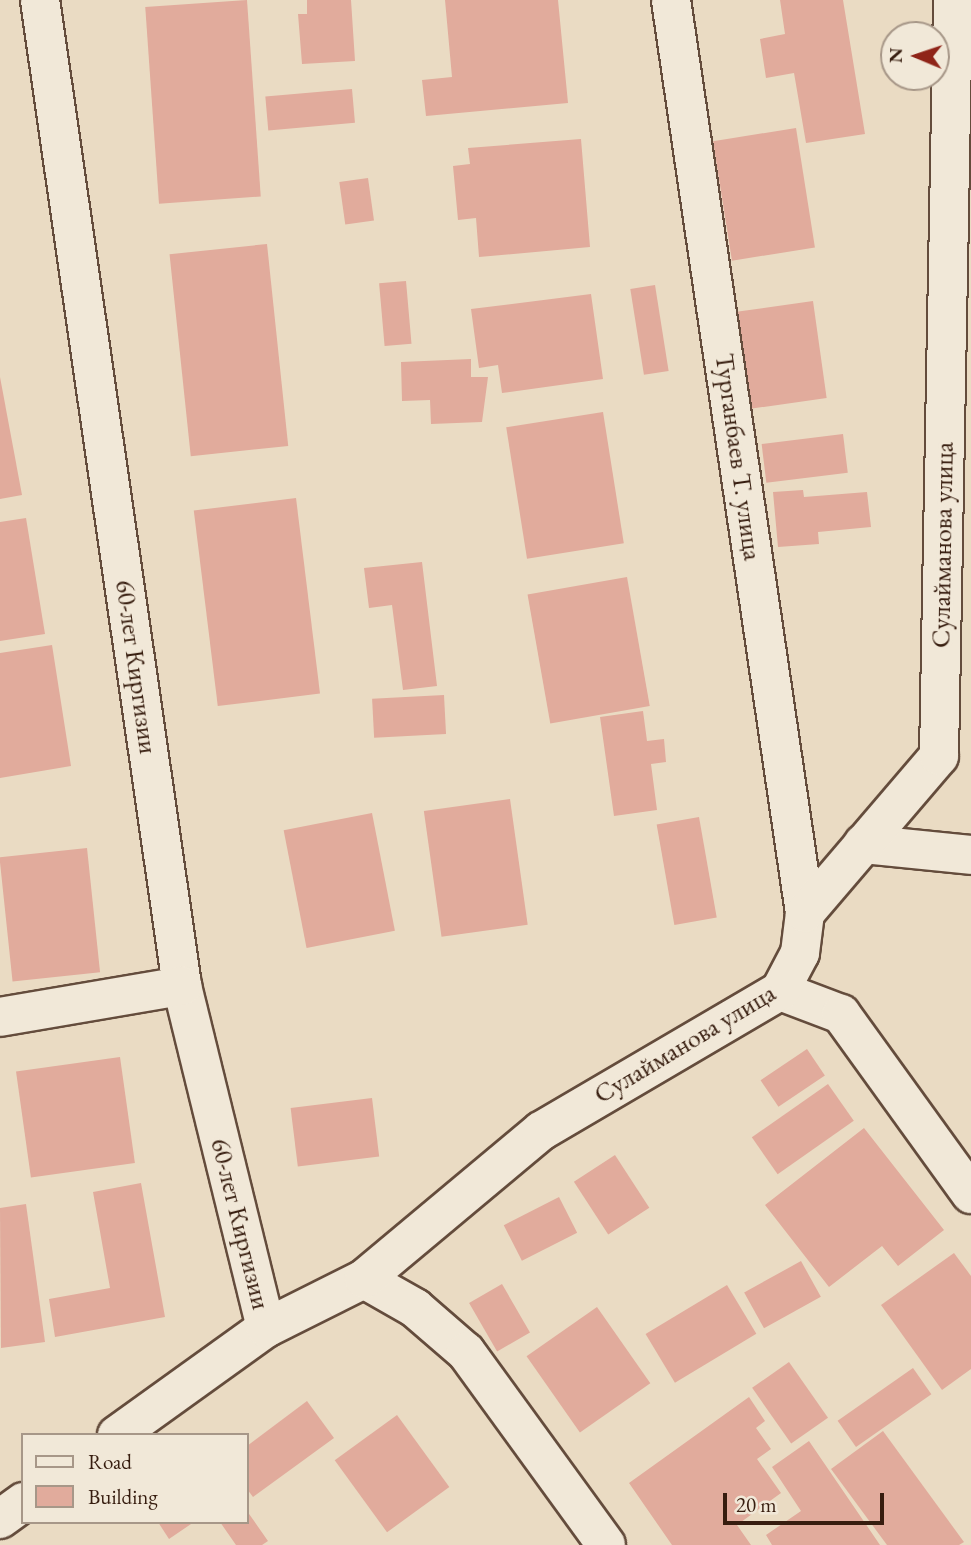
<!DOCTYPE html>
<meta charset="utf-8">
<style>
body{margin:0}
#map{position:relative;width:971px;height:1545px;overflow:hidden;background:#eadbc3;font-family:"EB Garamond",serif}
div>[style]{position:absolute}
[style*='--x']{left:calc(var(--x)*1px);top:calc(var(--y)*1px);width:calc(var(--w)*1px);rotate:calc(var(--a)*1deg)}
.building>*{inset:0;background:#e1ab9c;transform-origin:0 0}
.roads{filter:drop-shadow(2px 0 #644c3c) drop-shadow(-2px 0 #644c3c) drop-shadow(0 2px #644c3c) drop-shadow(0 -2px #644c3c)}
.minor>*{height:38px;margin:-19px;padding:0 19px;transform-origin:19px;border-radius:19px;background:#f1e8d8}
span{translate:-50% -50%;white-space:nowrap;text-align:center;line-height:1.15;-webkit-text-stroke:6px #f1e8d8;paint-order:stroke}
.street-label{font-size:26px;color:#371d0f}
.legend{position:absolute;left:21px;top:1433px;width:228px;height:91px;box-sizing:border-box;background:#f1e8d8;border:2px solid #a79788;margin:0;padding:9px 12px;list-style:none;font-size:21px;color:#371d0f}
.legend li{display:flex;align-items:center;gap:14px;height:35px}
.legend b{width:35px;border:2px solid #a79788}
.north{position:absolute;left:880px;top:21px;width:70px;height:70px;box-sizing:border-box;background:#f1e8d8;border:2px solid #a79788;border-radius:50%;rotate:272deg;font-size:19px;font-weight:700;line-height:28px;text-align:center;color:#371d0f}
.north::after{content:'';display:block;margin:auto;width:24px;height:32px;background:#8f2418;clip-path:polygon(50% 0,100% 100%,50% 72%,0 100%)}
.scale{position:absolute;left:723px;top:1493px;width:161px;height:32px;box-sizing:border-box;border:4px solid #371d0f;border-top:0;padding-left:9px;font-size:21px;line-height:24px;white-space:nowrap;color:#371d0f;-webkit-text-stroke:5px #f1e8d8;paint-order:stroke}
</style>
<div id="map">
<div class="building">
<div style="left:247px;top:0;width:197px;height:102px;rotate:86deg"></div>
<div style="clip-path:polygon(307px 0,351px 0,355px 61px,302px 64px,298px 14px,307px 14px)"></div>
<div style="clip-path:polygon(445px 0,558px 0,568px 103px,426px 116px,422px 80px,452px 77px)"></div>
<div style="clip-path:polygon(780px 0,843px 0,865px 134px,806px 143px,794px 73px,766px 78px,760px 39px,785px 34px)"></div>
<div style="left:352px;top:89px;width:34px;height:87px;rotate:85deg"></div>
<div style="left:796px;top:128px;width:121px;height:84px;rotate:81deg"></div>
<div style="clip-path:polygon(581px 139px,590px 247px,479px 257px,476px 218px,458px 220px,453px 166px,470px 164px,468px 148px)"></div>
<div style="left:368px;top:178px;width:43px;height:29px;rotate:82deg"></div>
<div style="left:267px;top:244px;width:203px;height:98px;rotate:84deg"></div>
<div style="left:406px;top:281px;width:63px;height:27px;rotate:85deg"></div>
<div style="left:655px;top:285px;width:87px;height:25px;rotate:81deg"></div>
<div style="clip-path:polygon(591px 294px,603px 379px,502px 393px,498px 365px,479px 368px,471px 309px)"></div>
<div style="left:813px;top:301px;width:98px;height:77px;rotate:82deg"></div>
<div style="clip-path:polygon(471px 359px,471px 377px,488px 377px,482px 422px,431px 424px,430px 400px,402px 401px,401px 362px)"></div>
<div style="clip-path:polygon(0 377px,22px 495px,0 499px)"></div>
<div style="left:603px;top:412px;width:133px;height:98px;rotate:81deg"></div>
<div style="left:843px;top:434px;width:39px;height:82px;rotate:83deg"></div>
<div style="clip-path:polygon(803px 490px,804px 497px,867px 492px,871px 527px,818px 532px,819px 544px,778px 547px,773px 492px)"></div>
<div style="left:296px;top:498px;width:197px;height:103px;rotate:83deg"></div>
<div style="clip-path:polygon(26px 518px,45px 634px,0 641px,0 522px)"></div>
<div style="clip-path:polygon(422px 562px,437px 686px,403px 690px,392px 605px,369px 608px,364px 568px)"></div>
<div style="left:627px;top:577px;width:131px;height:101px;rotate:80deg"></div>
<div style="clip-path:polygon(52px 645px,71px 766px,0 778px,0 653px)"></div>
<div style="left:444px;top:695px;width:39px;height:72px;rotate:87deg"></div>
<div style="clip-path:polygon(643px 711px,647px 741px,664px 739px,666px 762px,651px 764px,657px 810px,614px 816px,600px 717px)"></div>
<div style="left:510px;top:799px;width:127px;height:87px;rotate:82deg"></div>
<div style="left:372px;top:813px;width:120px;height:90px;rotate:79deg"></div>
<div style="left:699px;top:817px;width:102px;height:43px;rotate:80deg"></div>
<div style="left:87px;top:848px;width:125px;height:88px;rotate:84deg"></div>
<div style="left:807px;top:1049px;width:32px;height:56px;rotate:56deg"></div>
<div style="left:120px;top:1057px;width:107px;height:105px;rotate:82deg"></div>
<div style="left:828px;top:1084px;width:45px;height:93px;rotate:55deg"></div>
<div style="left:372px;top:1098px;width:59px;height:82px;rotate:83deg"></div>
<div style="clip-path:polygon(864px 1128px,944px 1230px,898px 1266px,882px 1246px,829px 1287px,765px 1205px)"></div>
<div style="left:615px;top:1155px;width:63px;height:49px;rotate:57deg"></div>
<div style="clip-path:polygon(141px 1183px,165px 1317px,55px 1337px,49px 1299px,110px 1288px,93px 1192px)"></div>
<div style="left:559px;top:1197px;width:40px;height:62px;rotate:63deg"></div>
<div style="clip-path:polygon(26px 1204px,45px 1342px,1px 1348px,0 1208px)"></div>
<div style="clip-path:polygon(954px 1253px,971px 1276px,971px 1369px,942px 1390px,881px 1305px)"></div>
<div style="left:801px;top:1261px;width:41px;height:65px;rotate:61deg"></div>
<div style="left:502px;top:1284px;width:56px;height:38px;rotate:60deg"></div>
<div style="left:727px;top:1285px;width:57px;height:95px;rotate:59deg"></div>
<div style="left:597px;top:1307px;width:93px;height:86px;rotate:55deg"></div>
<div style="left:789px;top:1362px;width:68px;height:45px;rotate:55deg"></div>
<div style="left:913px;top:1368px;width:32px;height:92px;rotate:55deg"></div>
<div style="clip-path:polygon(749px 1397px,765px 1421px,756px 1428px,771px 1449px,757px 1459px,781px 1493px,737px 1525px,751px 1545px,672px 1545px,629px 1483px)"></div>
<div style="clip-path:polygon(307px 1401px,334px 1438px,253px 1497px,247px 1489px,247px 1446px)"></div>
<div style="left:397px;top:1415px;width:89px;height:77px;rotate:54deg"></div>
<div style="clip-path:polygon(883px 1431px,964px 1542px,959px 1545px,887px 1545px,831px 1469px)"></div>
<div style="clip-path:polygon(809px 1441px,880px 1545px,772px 1545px,766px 1535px,801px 1511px,772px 1467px)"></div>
<div style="clip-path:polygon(247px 1511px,268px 1541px,262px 1545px,236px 1545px,220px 1522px,247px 1522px)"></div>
<div style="clip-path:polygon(158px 1522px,194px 1522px,169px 1539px)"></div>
</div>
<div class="roads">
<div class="minor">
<div style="--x:40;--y:0;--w:996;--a:81.8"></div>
<div style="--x:182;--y:986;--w:352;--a:76.2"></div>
<div style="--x:671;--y:0;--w:923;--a:81.65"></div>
<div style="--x:863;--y:844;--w:109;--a:5.8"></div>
<div style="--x:780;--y:991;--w:65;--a:20.7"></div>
<div style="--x:841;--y:1014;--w:222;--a:54.2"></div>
<div style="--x:0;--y:1017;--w:185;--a:-9.7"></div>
<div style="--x:364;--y:1279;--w:59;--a:29.6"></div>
<div style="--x:415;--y:1308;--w:67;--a:40.8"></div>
<div style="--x:466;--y:1352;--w:238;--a:54"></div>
<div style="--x:117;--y:1435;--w:183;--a:-35.7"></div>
<div style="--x:266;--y:1328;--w:110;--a:-26.6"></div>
<div style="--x:364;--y:1279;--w:231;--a:-39.9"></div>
<div style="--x:541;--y:1131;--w:277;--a:-30.4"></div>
<div style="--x:780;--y:991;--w:43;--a:-62.2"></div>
<div style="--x:800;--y:953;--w:40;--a:-82.9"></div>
<div style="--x:805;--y:913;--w:206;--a:-49.5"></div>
<div style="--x:939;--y:756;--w:756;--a:-88.94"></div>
<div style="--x:0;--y:1519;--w:29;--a:-36"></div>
</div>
</div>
<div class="street-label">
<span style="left:738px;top:457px;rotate:82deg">Турганбаев Т. улица</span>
<span style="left:943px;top:545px;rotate:-89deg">Сулайманова улица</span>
<span style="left:136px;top:667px;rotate:82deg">60-лет Киргизии</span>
<span style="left:685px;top:1044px;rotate:-31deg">Сулайманова улица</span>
<span style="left:240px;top:1224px;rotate:76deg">60-лет Киргизии</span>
</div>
<ul class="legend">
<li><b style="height:9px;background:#f1e8d8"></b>Road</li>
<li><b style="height:19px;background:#e1ab9c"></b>Building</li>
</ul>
<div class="north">N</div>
<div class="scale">20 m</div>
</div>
